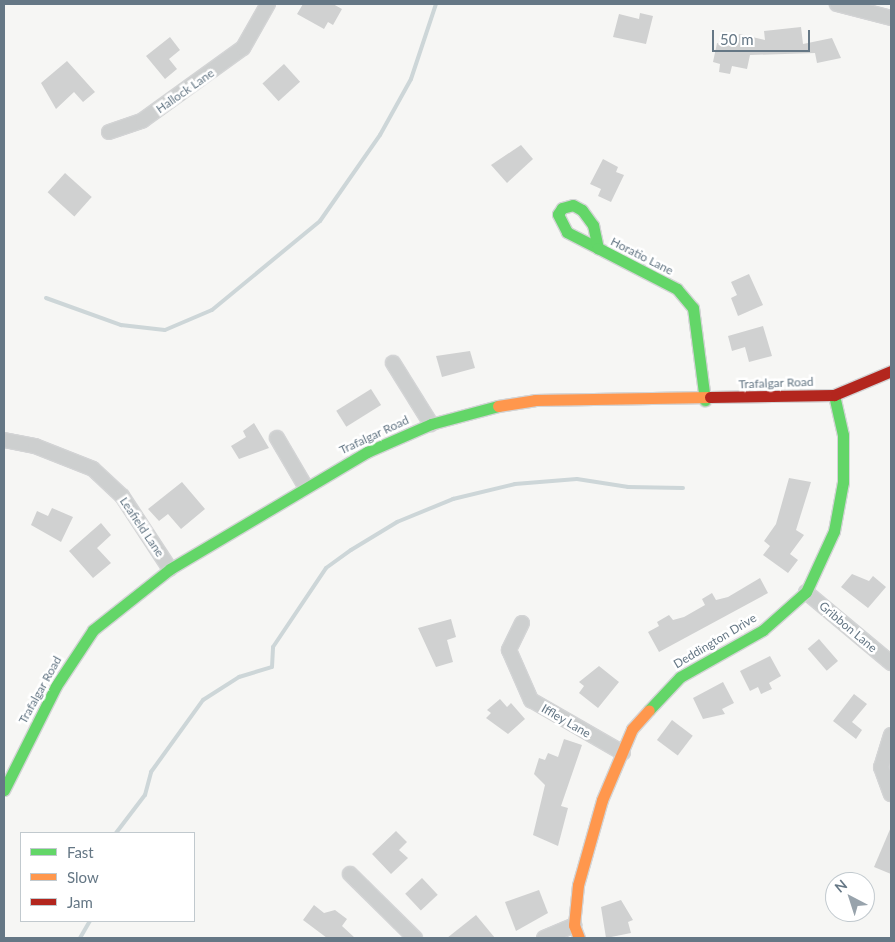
<!DOCTYPE html>
<style>
body{margin:0}
#map{position:relative;width:895px;height:942px;overflow:hidden;background:#f6f6f4;font-family:Lato,sans-serif}
div>[style]{position:absolute}
[style*='--x']{left:calc(var(--x)*1px);top:calc(var(--y)*1px);width:calc(var(--w)*1px);rotate:calc(var(--a)*1deg)}
.stream>*{height:4px;margin:-2px;padding:0 2px;transform-origin:2px;border-radius:2px;background:#cdd6d8}
.building>*{inset:0;background:#d0d1d1;transform-origin:0 0}
.roads{filter:drop-shadow(1px 0 #d3d4d5) drop-shadow(-1px 0 #d3d4d5) drop-shadow(0 1px #d3d4d5) drop-shadow(0 -1px #d3d4d5)}
.street>*{height:14px;margin:-7px;padding:0 7px;transform-origin:7px;border-radius:7px;background:#cdcfcf}
.fast>*{height:11px;margin:-5.5px;padding:0 5.5px;transform-origin:5.5px;border-radius:5.5px;background:#63d668}
.slow>*{height:11px;margin:-5.5px;padding:0 5.5px;transform-origin:5.5px;border-radius:5.5px;background:#ff974d}
.jam>*{height:11px;margin:-5.5px;padding:0 5.5px;transform-origin:5.5px;border-radius:5.5px;background:#b3261e}
span{translate:-50% -50%;white-space:nowrap;text-align:center;line-height:1.15;-webkit-text-stroke:5px #fff;paint-order:stroke}
.street-label{font-size:12px;color:#657785}
.frame{position:absolute;inset:0;border:5px solid #657785;pointer-events:none}
.legend{position:absolute;left:20px;top:832px;width:175px;height:90px;box-sizing:border-box;background:#fff;border:1px solid #c1c9ce;margin:0;padding:6px 9px;list-style:none;font-size:15px;color:#657785}
.legend li{display:flex;align-items:center;gap:10px;height:25px}
.legend b{width:25px;border:1px solid #c1c9ce}
.north{position:absolute;left:825px;top:872px;width:50px;height:50px;box-sizing:border-box;background:#fff;border:1px solid #c1c9ce;border-radius:50%;rotate:320deg;font-size:14px;font-weight:700;line-height:20px;text-align:center;color:#657785}
.north::after{content:'';display:block;margin:auto;width:18px;height:22px;background:#98a3ac;clip-path:polygon(50% 0,100% 100%,50% 72%,0 100%)}
.scale{position:absolute;left:712px;top:30px;width:98px;height:22px;box-sizing:border-box;border:2px solid #657785;border-top:0;padding-left:6px;font-size:15px;line-height:18px;white-space:nowrap;color:#657785;-webkit-text-stroke:4px #fff;paint-order:stroke}
</style>
<div id="map">
<div class="stream">
<div style="--x:46;--y:298;--w:80;--a:19.8"></div>
<div style="--x:121;--y:325;--w:44;--a:6.5"></div>
<div style="--x:165;--y:330;--w:51;--a:-23.1"></div>
<div style="--x:212;--y:310;--w:140;--a:-39.5"></div>
<div style="--x:320;--y:221;--w:105;--a:-55.1"></div>
<div style="--x:380;--y:135;--w:64;--a:-61"></div>
<div style="--x:411;--y:79;--w:79;--a:-71.6"></div>
<div style="--x:116;--y:833;--w:48;--a:-52.7"></div>
<div style="--x:145;--y:795;--w:24;--a:-75"></div>
<div style="--x:151;--y:772;--w:89;--a:-54.2"></div>
<div style="--x:203;--y:700;--w:43;--a:-32.6"></div>
<div style="--x:239;--y:677;--w:34;--a:-17"></div>
<div style="--x:272;--y:667;--w:20;--a:-87"></div>
<div style="--x:273;--y:647;--w:95;--a:-56.1"></div>
<div style="--x:326;--y:568;--w:31;--a:-36"></div>
<div style="--x:351;--y:550;--w:54;--a:-31.3"></div>
<div style="--x:397;--y:522;--w:61;--a:-22.3"></div>
<div style="--x:453;--y:499;--w:64;--a:-13.6"></div>
<div style="--x:515;--y:484;--w:62;--a:-4.6"></div>
<div style="--x:577;--y:479;--w:52;--a:8.9"></div>
<div style="--x:628;--y:487;--w:55;--a:1"></div>
<div style="--x:80;--y:938;--w:20;--a:-60"></div>
</div>
<div class="building">
<div style="clip-path:polygon(303px 4px,333px 4px,342px 9px,333px 25px,328px 22px,324px 29px,297px 14px)"></div>
<div style="clip-path:polygon(640px 13px,653px 16px,646px 44px,613px 37px,619px 14px,639px 19px)"></div>
<div style="clip-path:polygon(801px 27px,803px 44px,832px 38px,841px 58px,817px 63px,815px 53px,750px 55px,747px 69px,732px 66px,730px 74px,719px 72px,720px 64px,713px 62px,717px 43px,736px 47px,739px 34px,765px 40px,764px 31px)"></div>
<div style="clip-path:polygon(170px 37px,180px 50px,169px 59px,177px 69px,165px 79px,146px 56px)"></div>
<div style="clip-path:polygon(67px 61px,95px 92px,83px 102px,74px 92px,56px 109px,41px 83px)"></div>
<div style="left:284px;top:64px;width:24px;height:29px;rotate:48deg"></div>
<div style="clip-path:polygon(521px 145px,533px 159px,507px 183px,491px 165px)"></div>
<div style="clip-path:polygon(603px 159px,618px 167px,616px 172px,624px 175px,611px 202px,598px 196px,601px 189px,590px 184px)"></div>
<div style="left:65px;top:173px;width:36px;height:26px;rotate:42deg"></div>
<div style="clip-path:polygon(749px 274px,763px 305px,738px 316px,731px 298px,737px 295px,731px 282px)"></div>
<div style="clip-path:polygon(763px 326px,772px 356px,749px 362px,745px 347px,732px 351px,728px 336px)"></div>
<div style="clip-path:polygon(470px 351px,475px 368px,442px 377px,436px 356px)"></div>
<div style="left:371px;top:389px;width:19px;height:41px;rotate:58deg"></div>
<div style="clip-path:polygon(254px 423px,269px 448px,239px 459px,231px 446px,246px 437px,243px 431px)"></div>
<div style="clip-path:polygon(789px 478px,811px 482px,796px 530px,804px 535px,790px 554px,798px 560px,788px 573px,763px 555px,770px 546px,764px 541px,776px 524px)"></div>
<div style="clip-path:polygon(182px 482px,205px 509px,181px 529px,168px 514px,159px 521px,148px 509px)"></div>
<div style="clip-path:polygon(52px 508px,73px 517px,61px 542px,31px 525px,37px 511px,48px 516px)"></div>
<div style="clip-path:polygon(101px 523px,111px 535px,97px 548px,111px 563px,93px 578px,69px 551px)"></div>
<div style="clip-path:polygon(852px 574px,869px 581px,873px 576px,886px 587px,868px 608px,841px 587px)"></div>
<div style="clip-path:polygon(760px 578px,768px 593px,659px 652px,648px 632px,659px 626px,657px 622px,669px 615px,673px 620px,684px 617px,705px 605px,702px 599px,712px 593px,716px 600px,728px 597px)"></div>
<div style="clip-path:polygon(451px 619px,456px 637px,447px 640px,453px 662px,436px 667px,418px 628px)"></div>
<div style="left:819px;top:639px;width:29px;height:15px;rotate:49deg"></div>
<div style="clip-path:polygon(770px 656px,781px 676px,769px 683px,772px 689px,761px 694px,758px 687px,750px 691px,740px 671px)"></div>
<div style="clip-path:polygon(599px 666px,619px 682px,598px 708px,579px 693px,584px 686px,579px 682px)"></div>
<div style="clip-path:polygon(723px 682px,734px 703px,722px 709px,725px 714px,703px 719px,693px 698px)"></div>
<div style="clip-path:polygon(854px 694px,867px 704px,852px 722px,862px 730px,856px 739px,833px 721px)"></div>
<div style="clip-path:polygon(500px 699px,507px 707px,511px 703px,525px 719px,508px 734px,486px 718px,491px 713px,487px 710px)"></div>
<div style="left:672px;top:720px;width:26px;height:25px;rotate:37deg"></div>
<div style="clip-path:polygon(564px 739px,582px 745px,561px 806px,568px 808px,558px 846px,533px 835px,545px 785px,534px 774px,539px 758px,545px 760px,548px 753px,558px 757px)"></div>
<div style="clip-path:polygon(891px 827px,891px 874px,874px 867px)"></div>
<div style="clip-path:polygon(396px 831px,407px 842px,399px 850px,408px 858px,391px 874px,372px 854px)"></div>
<div style="left:422px;top:878px;width:23px;height:23px;rotate:47deg"></div>
<div style="clip-path:polygon(539px 890px,548px 913px,516px 931px,505px 902px)"></div>
<div style="clip-path:polygon(621px 900px,633px 920px,628px 922px,631px 933px,606px 938px,601px 907px)"></div>
<div style="clip-path:polygon(314px 905px,324px 913px,335px 910px,347px 919px,342px 926px,355px 938px,327px 938px,303px 920px)"></div>
<div style="clip-path:polygon(476px 915px,495px 938px,447px 938px)"></div>
</div>
<div class="roads">
<div class="street">
<div style="--x:837;--y:4;--w:56;--a:14.5"></div>
<div style="--x:109;--y:132;--w:36;--a:-19"></div>
<div style="--x:143;--y:120;--w:123;--a:-35.8"></div>
<div style="--x:243;--y:48;--w:51;--a:-60.4"></div>
<div style="--x:393;--y:363;--w:72;--a:58.1"></div>
<div style="--x:277;--y:438;--w:56;--a:59.7"></div>
<div style="--x:4;--y:440;--w:32;--a:11"></div>
<div style="--x:35;--y:446;--w:62;--a:21.6"></div>
<div style="--x:93;--y:469;--w:40;--a:43"></div>
<div style="--x:122;--y:496;--w:87;--a:56.7"></div>
<div style="--x:806;--y:592;--w:111;--a:39.9"></div>
<div style="--x:522;--y:623;--w:30;--a:116"></div>
<div style="--x:509;--y:650;--w:55;--a:66.3"></div>
<div style="--x:531;--y:700;--w:106;--a:29.9"></div>
<div style="--x:891;--y:735;--w:34;--a:107"></div>
<div style="--x:881;--y:767;--w:29;--a:70"></div>
<div style="--x:350;--y:874;--w:91;--a:44.6"></div>
<div style="--x:544;--y:938;--w:33;--a:-23"></div>
</div>
<div class="fast">
<div style="--x:598;--y:248;--w:35;--a:-153"></div>
<div style="--x:567;--y:232;--w:20;--a:-117"></div>
<div style="--x:558;--y:214;--w:7;--a:-56"></div>
<div style="--x:562;--y:208;--w:11;--a:-15"></div>
<div style="--x:573;--y:205;--w:10;--a:29"></div>
<div style="--x:582;--y:210;--w:19;--a:54"></div>
<div style="--x:593;--y:225;--w:24;--a:78"></div>
<div style="--x:598;--y:248;--w:89;--a:27.4"></div>
<div style="--x:677;--y:289;--w:25;--a:50"></div>
<div style="--x:693;--y:308;--w:93;--a:82.6"></div>
<div style="--x:649;--y:710;--w:45;--a:-46.8"></div>
<div style="--x:680;--y:677;--w:95;--a:-29.5"></div>
<div style="--x:763;--y:630;--w:57;--a:-41.5"></div>
<div style="--x:806;--y:592;--w:67;--a:-65.3"></div>
<div style="--x:834;--y:531;--w:50;--a:-79.6"></div>
<div style="--x:843;--y:482;--w:47;--a:-90"></div>
<div style="--x:843;--y:435;--w:41;--a:-102.7"></div>
<div style="--x:4;--y:790;--w:116;--a:-63.4"></div>
<div style="--x:56;--y:686;--w:67;--a:-56.5"></div>
<div style="--x:93;--y:630;--w:98;--a:-38.4"></div>
<div style="--x:170;--y:569;--w:229;--a:-30.7"></div>
<div style="--x:367;--y:452;--w:70;--a:-23.6"></div>
<div style="--x:431;--y:424;--w:69;--a:-15"></div>
</div>
<div class="slow">
<div style="--x:498;--y:406;--w:37;--a:-9"></div>
<div style="--x:535;--y:400;--w:175;--a:-1"></div>
<div style="--x:579;--y:938;--w:14;--a:-111"></div>
<div style="--x:574;--y:925;--w:40;--a:-84.3"></div>
<div style="--x:578;--y:885;--w:88;--a:-74.2"></div>
<div style="--x:602;--y:800;--w:77;--a:-67.1"></div>
<div style="--x:632;--y:729;--w:25;--a:-48"></div>
</div>
<div class="jam">
<div style="--x:710;--y:397;--w:124;--a:-0.9"></div>
<div style="--x:834;--y:395;--w:62;--a:-22.8"></div>
</div>
</div>
<div class="street-label">
<span style="left:185px;top:91px;rotate:-35deg">Hallock Lane</span>
<span style="left:642px;top:256px;rotate:27deg">Horatio Lane</span>
<span style="left:776px;top:383px;rotate:-2deg">Trafalgar Road</span>
<span style="left:374px;top:435px;rotate:-25deg">Trafalgar Road</span>
<span style="left:142px;top:527px;rotate:56deg">Leafield Lane</span>
<span style="left:848px;top:627px;rotate:40deg">Gribbon Lane</span>
<span style="left:715px;top:641px;rotate:-31deg">Deddington Drive</span>
<span style="left:40px;top:690px;rotate:-61deg">Trafalgar Road</span>
<span style="left:566px;top:721px;rotate:30deg">Iffley Lane</span>
</div>
<div class="frame"></div>
<ul class="legend">
<li><b style="height:6px;background:#63d668"></b>Fast</li>
<li><b style="height:6px;background:#ff974d"></b>Slow</li>
<li><b style="height:6px;background:#b3261e"></b>Jam</li>
</ul>
<div class="north">N</div>
<div class="scale">50 m</div>
</div>
